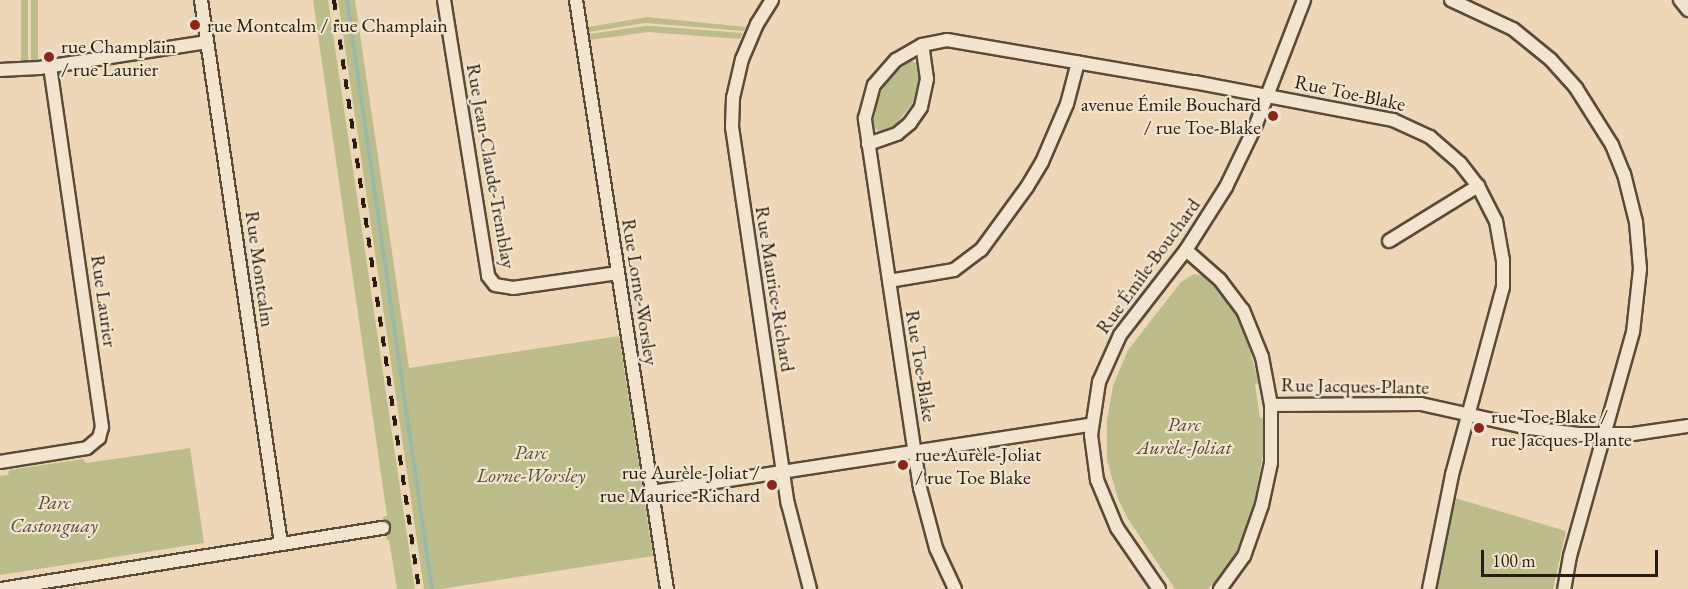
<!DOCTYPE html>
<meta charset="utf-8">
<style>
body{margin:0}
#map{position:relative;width:1688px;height:589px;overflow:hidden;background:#eed7b6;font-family:"EB Garamond",serif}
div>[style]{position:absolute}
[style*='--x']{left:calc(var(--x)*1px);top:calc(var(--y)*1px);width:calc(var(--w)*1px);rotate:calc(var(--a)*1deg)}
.green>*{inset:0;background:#bdbd8b;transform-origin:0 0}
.stream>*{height:4px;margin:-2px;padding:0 2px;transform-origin:2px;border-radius:2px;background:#9abaa9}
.roads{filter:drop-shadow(2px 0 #5a4b38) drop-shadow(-2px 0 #5a4b38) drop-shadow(0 2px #5a4b38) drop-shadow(0 -2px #5a4b38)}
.minor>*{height:12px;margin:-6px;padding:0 6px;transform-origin:6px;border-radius:6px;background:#f4e5d0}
.rail>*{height:4px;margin-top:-2px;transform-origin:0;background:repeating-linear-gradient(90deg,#281c0e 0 10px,transparent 0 20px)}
.dots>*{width:16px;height:16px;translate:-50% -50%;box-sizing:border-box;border:3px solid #f4e5d0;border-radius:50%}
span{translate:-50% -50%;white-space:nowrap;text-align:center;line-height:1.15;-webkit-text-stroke:4.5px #f4e5d0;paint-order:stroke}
.poi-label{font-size:20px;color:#281c0e}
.left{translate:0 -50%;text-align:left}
.right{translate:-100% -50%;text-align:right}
.street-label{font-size:20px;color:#281c0e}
.park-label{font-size:20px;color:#554c34;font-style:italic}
.scale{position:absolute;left:1481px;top:550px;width:177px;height:27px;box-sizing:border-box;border:3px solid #281c0e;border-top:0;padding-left:8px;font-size:18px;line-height:21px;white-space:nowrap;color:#281c0e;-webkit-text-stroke:4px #f4e5d0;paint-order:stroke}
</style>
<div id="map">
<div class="green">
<div style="left:21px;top:0;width:7px;height:61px"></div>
<div style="left:31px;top:0;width:7px;height:60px"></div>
<div style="clip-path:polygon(313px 0,328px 0,415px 589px,397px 589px,389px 540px,387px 540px,383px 517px,387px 516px)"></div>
<div style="clip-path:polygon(338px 0,355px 0,409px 368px,619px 336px,653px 556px,441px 589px,424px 589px)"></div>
<div style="clip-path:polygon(647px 17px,746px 27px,744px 31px,645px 23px,589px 32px,588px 27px)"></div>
<div style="clip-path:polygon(645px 26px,652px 26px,743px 33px,740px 39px,648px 32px,590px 40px,589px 34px)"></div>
<div style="clip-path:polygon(911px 60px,917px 64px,919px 71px,916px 99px,896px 124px,887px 130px,878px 131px,873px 125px,879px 95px,891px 76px)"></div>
<div style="clip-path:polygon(1194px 274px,1204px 276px,1220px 292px,1233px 310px,1244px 330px,1259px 383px,1255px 384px,1260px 418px,1263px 418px,1263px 454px,1254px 506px,1242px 540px,1228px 566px,1208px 589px,1175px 589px,1128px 519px,1118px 499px,1107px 460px,1107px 420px,1113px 386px,1128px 350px,1181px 282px)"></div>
<div style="clip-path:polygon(190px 448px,204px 543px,0 575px,0 476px,8px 475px,9px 470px,83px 459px,86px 463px)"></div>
<div style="clip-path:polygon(1455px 498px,1566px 531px,1553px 589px,1437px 589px)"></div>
</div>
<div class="stream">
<div style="--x:347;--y:0;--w:595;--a:81.79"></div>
</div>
<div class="roads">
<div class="minor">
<div style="--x:201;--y:0;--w:550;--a:81.63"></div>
<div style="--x:444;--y:0;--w:279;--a:80.9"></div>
<div style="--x:488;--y:276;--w:11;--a:52"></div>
<div style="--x:495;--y:285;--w:18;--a:9"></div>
<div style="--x:513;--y:288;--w:106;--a:-8.1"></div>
<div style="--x:576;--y:0;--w:596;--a:81.22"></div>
<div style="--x:772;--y:0;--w:28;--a:122"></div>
<div style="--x:757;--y:24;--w:38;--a:113"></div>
<div style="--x:742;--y:59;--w:40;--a:103"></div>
<div style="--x:733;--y:98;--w:29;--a:92"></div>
<div style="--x:732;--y:127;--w:381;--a:81.6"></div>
<div style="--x:788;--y:504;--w:88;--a:75.5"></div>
<div style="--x:1451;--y:0;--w:68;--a:25.1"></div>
<div style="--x:1513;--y:29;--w:49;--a:39.2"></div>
<div style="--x:1551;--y:60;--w:38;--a:48"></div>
<div style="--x:1576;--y:88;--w:67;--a:57.7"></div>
<div style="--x:1612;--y:145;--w:31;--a:68"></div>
<div style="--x:1624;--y:174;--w:49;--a:76"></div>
<div style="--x:1636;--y:222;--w:47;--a:85.1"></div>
<div style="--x:1640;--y:269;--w:63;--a:96.3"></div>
<div style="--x:1633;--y:332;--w:233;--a:105.7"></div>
<div style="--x:1570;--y:556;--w:34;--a:100"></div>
<div style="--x:1680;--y:0;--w:13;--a:51"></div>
<div style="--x:0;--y:70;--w:39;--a:-3"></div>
<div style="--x:39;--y:68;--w:170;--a:-8.8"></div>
<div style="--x:868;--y:144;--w:31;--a:-19"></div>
<div style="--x:897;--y:134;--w:17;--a:-40"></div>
<div style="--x:910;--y:123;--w:19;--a:-55"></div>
<div style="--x:921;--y:107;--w:29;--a:-78"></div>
<div style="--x:927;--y:79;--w:34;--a:-98"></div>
<div style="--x:1389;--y:241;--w:105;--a:-31.7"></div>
<div style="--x:1186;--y:250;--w:45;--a:41.4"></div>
<div style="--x:1220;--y:280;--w:38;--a:53"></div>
<div style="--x:1243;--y:310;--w:51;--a:68"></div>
<div style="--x:1262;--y:357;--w:49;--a:79.4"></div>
<div style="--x:1271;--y:405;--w:58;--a:90"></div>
<div style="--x:1271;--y:463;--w:43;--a:102.1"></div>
<div style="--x:1262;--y:505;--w:54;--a:109.4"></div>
<div style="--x:1244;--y:556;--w:41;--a:126"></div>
<div style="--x:889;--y:281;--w:66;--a:-9.6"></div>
<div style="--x:954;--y:270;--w:34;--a:-37"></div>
<div style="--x:981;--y:250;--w:78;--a:-53.9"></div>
<div style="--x:1027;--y:187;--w:29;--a:-59"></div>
<div style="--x:1042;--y:162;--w:63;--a:-66.7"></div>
<div style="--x:1067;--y:104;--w:43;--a:-75.3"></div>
<div style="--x:1271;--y:405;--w:150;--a:-0.4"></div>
<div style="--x:1421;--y:404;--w:111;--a:12.5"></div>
<div style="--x:1529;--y:428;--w:50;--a:6.8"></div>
<div style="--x:1579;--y:434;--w:54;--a:0"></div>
<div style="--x:1633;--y:434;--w:56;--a:-8.3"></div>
<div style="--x:0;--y:462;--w:88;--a:-9.1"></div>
<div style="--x:87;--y:448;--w:16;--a:-40"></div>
<div style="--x:99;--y:438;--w:11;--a:-75"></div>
<div style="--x:102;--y:427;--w:365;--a:-98.2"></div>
<div style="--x:651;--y:492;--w:445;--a:-8.7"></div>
<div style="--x:1;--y:589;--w:387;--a:-9.1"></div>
<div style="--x:955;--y:589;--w:45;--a:-114.9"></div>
<div style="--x:936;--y:548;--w:62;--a:-104.9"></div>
<div style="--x:920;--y:488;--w:374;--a:-98.5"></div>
<div style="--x:865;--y:118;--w:34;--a:-75"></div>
<div style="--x:874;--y:85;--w:33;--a:-49"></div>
<div style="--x:896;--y:60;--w:30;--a:-30"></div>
<div style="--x:922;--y:45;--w:25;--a:-11"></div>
<div style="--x:947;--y:40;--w:251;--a:9.7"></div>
<div style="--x:1194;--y:82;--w:203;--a:10.8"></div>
<div style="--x:1393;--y:120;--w:41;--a:24.7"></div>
<div style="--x:1430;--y:137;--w:40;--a:41"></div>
<div style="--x:1460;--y:163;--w:29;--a:52"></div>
<div style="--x:1478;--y:186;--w:39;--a:63"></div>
<div style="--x:1496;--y:221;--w:40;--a:80"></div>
<div style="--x:1503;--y:260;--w:27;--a:90"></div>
<div style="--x:1503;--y:287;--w:195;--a:105.2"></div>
<div style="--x:1452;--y:475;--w:116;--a:101.4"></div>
<div style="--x:1159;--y:589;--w:74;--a:-124.5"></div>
<div style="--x:1117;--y:528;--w:52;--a:-112.6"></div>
<div style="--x:1097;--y:480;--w:45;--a:-97.6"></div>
<div style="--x:1091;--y:435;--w:54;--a:-81.4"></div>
<div style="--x:1099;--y:382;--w:51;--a:-65.9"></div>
<div style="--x:1120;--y:335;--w:108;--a:-52.2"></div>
<div style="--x:1186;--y:250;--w:75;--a:-57.6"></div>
<div style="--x:1226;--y:187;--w:67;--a:-64.2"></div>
<div style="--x:1255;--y:127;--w:136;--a:-68.9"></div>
</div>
</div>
<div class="rail">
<div style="--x:334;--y:0;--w:595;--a:81.79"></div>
</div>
<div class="dots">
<div style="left:195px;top:25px;background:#8f2418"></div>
<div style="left:49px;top:57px;background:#8f2418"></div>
<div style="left:1273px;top:116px;background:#8f2418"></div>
<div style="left:1479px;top:428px;background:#8f2418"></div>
<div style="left:903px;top:465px;background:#8f2418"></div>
<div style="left:772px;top:485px;background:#8f2418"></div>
</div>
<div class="poi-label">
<span class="left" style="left:207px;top:25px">rue Montcalm / rue Champlain</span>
<span class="left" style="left:61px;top:58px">rue Champlain<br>/ rue Laurier</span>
<span class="right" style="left:1261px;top:116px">avenue Émile Bouchard<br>/ rue Toe-Blake</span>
<span class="left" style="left:1491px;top:428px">rue Toe-Blake /<br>rue Jacques-Plante</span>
<span class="left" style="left:915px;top:466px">rue Aurèle-Joliat<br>/ rue Toe Blake</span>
<span class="right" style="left:760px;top:484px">rue Aurèle-Joliat /<br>rue Maurice-Richard</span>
</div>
<div class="street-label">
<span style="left:1350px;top:93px;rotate:12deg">Rue Toe-Blake</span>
<span style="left:491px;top:166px;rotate:80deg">Rue Jean-Claude-Tremblay</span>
<span style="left:1148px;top:266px;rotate:-54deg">Rue Émile-Bouchard</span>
<span style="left:260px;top:269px;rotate:82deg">Rue Montcalm</span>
<span style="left:775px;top:289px;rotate:81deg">Rue Maurice-Richard</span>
<span style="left:640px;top:292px;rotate:81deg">Rue Lorne-Worsley</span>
<span style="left:104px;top:301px;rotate:82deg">Rue Laurier</span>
<span style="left:921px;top:366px;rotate:81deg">Rue Toe-Blake</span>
<span style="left:1355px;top:386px;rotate:1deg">Rue Jacques-Plante</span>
</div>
<div class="park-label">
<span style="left:1184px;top:436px">Parc<br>Aurèle-Joliat</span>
<span style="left:531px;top:464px">Parc<br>Lorne-Worsley</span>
<span style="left:54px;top:514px">Parc<br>Castonguay</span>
</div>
<div class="scale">100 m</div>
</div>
